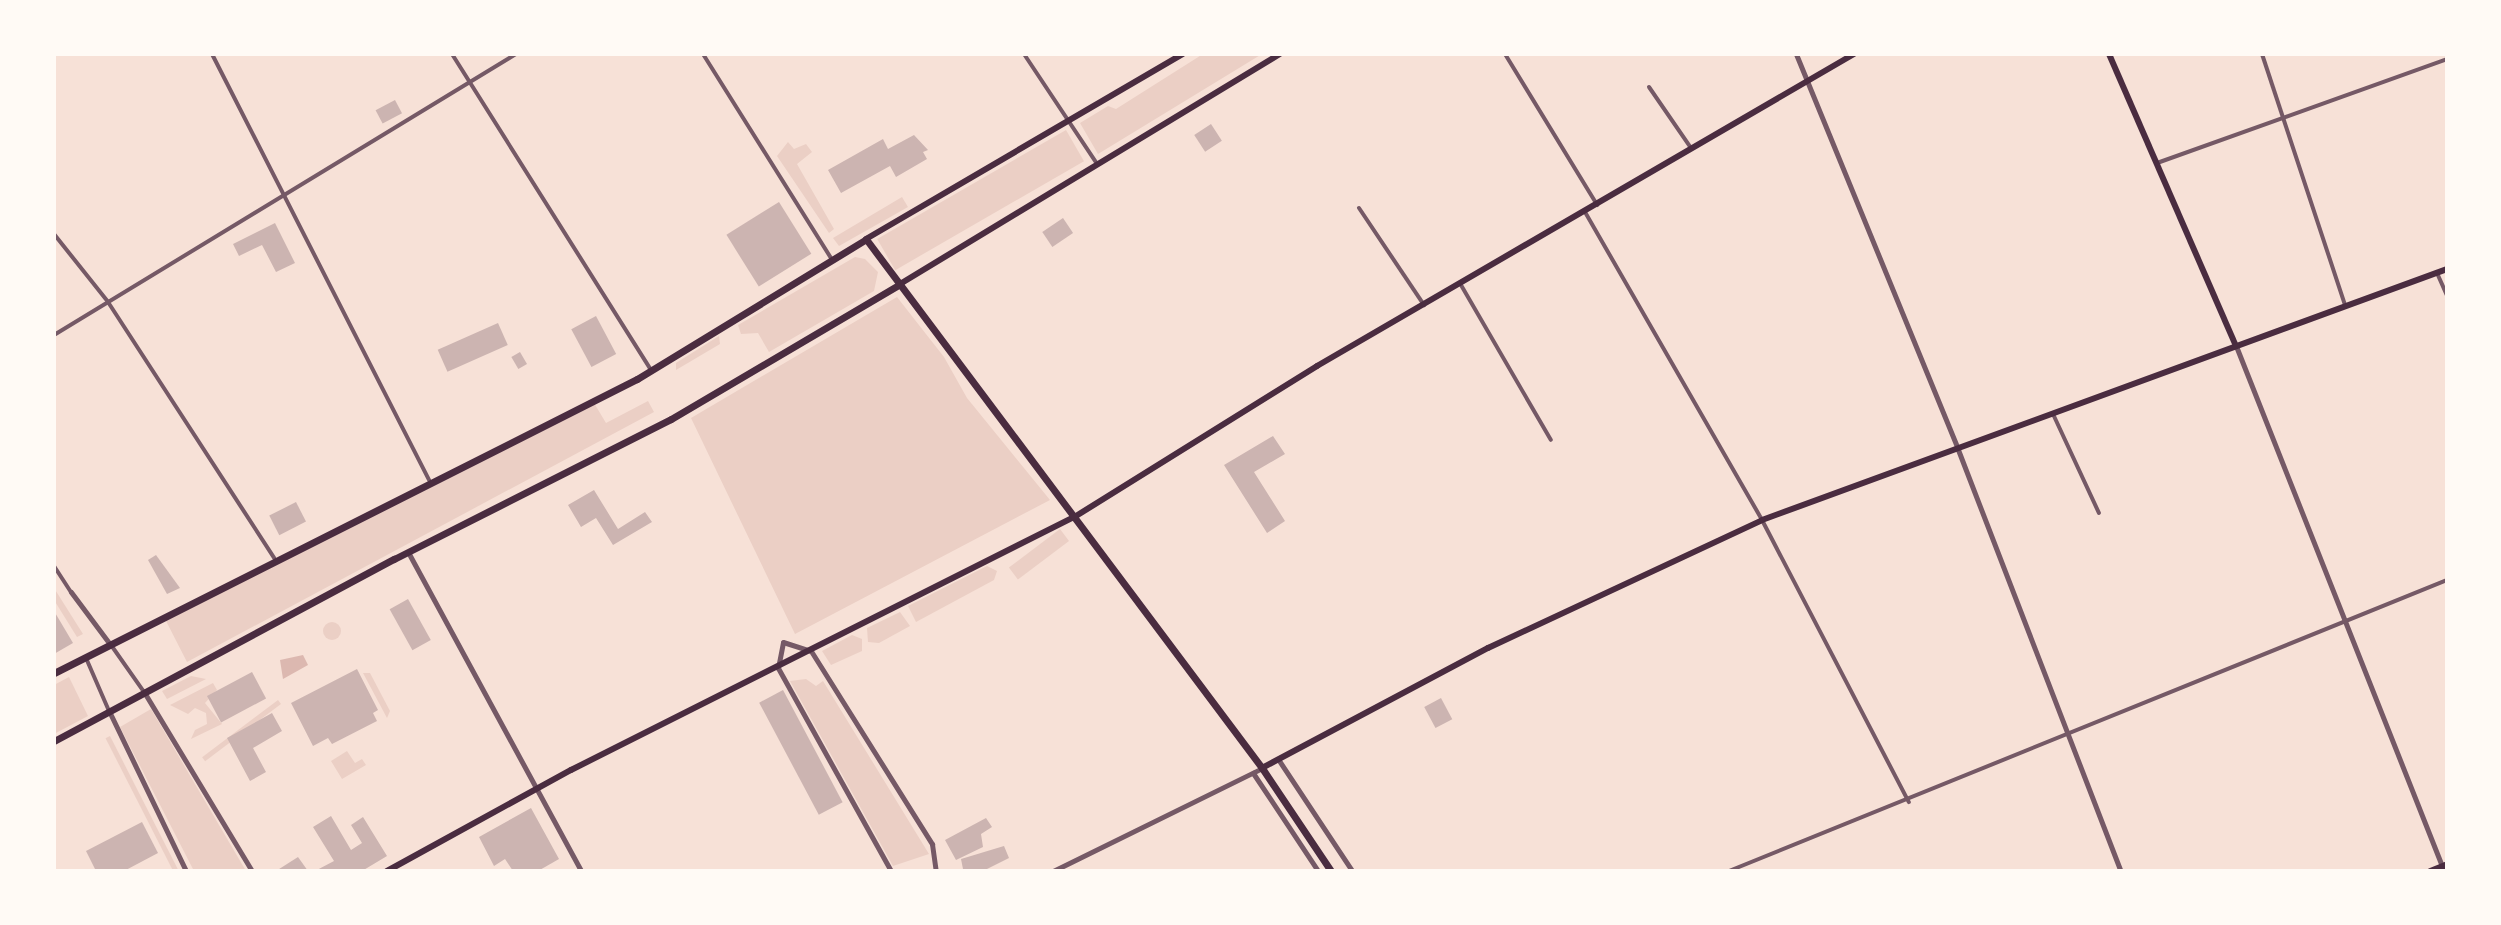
<!DOCTYPE html>
<style>
body{margin:0}
#map{position:relative;width:2501px;height:925px;overflow:hidden;background:#f7e1d7;font-family:"Fira Sans",sans-serif}
div>[style]{position:absolute}
[style*='--x']{left:calc(var(--x)*1px);top:calc(var(--y)*1px);width:calc(var(--w)*1px);rotate:calc(var(--a)*1deg)}
.green>*{inset:0;background:#ebcfc5;transform-origin:0 0}
.round{border-radius:50%}
.water>*{inset:0;background:#dcb8b0}
.building>*{inset:0;background:#ccb4b1;transform-origin:0 0}
.minor>*{height:4px;margin:-2px;padding:0 2px;transform-origin:2px;border-radius:2px;background:#755966}
.tertiary>*{height:5px;margin:-2.5px;padding:0 2.5px;transform-origin:2.5px;border-radius:2.5px;background:#755966}
.secondary>*{height:6px;margin:-3px;padding:0 3px;transform-origin:3px;border-radius:3px;background:#4a2c40}
.primary>*{height:7px;margin:-3.5px;padding:0 3.5px;transform-origin:3.5px;border-radius:3.5px;background:#4a2c40}
span{translate:-50% -50%;white-space:nowrap;text-align:center;line-height:1.15;-webkit-text-stroke:6px #fffaf5;paint-order:stroke}
.frame{position:absolute;inset:0;border:56px solid #fffaf5;pointer-events:none}
</style>
<div id="map">
<div class="green">
<div style="clip-path:polygon(1203px 54px,1262px 54px,1098px 154px,1080px 123px,1108px 106px,1116px 109px)"></div>
<div style="left:1066px;top:130px;width:36px;height:218px;rotate:60deg"></div>
<div style="clip-path:polygon(788px 142px,794px 149px,806px 144px,812px 152px,797px 164px,834px 229px,829px 233px,777px 156px)"></div>
<div style="clip-path:polygon(902px 197px,908px 207px,839px 246px,833px 238px)"></div>
<div style="clip-path:polygon(855px 257px,865px 259px,878px 272px,874px 291px,769px 352px,758px 333px,741px 334px,738px 325px)"></div>
<div style="clip-path:polygon(897px 297px,944px 357px,967px 398px,1050px 500px,795px 634px,691px 418px)"></div>
<div style="clip-path:polygon(719px 336px,720px 344px,676px 370px,676px 363px)"></div>
<div style="clip-path:polygon(648px 401px,654px 412px,187px 662px,165px 619px,594px 403px,606px 423px)"></div>
<div style="left:1060px;top:529px;width:15px;height:64px;rotate:53deg"></div>
<div style="clip-path:polygon(987px 566px,997px 571px,994px 580px,916px 622px,908px 606px)"></div>
<div style="clip-path:polygon(54px 588px,83px 634px,77px 637px,54px 600px)"></div>
<div style="clip-path:polygon(900px 612px,910px 626px,879px 643px,868px 642px,867px 628px)"></div>
<div class="round" style="left:323px;top:622px;width:18px;height:18px"></div>
<div style="clip-path:polygon(852px 635px,862px 639px,862px 651px,831px 665px,822px 651px)"></div>
<div style="clip-path:polygon(363px 673px,370px 673px,390px 711px,387px 718px)"></div>
<div style="clip-path:polygon(191px 676px,206px 679px,167px 699px,162px 691px)"></div>
<div style="clip-path:polygon(69px 677px,88px 716px,54px 734px,54px 685px)"></div>
<div style="clip-path:polygon(806px 679px,816px 686px,823px 681px,929px 854px,893px 866px,790px 681px)"></div>
<div style="clip-path:polygon(213px 683px,217px 690px,205px 703px,222px 724px,191px 739px,195px 730px,207px 724px,206px 713px,195px 708px,188px 714px,170px 705px)"></div>
<div style="left:278px;top:700px;width:5px;height:95px;rotate:53deg"></div>
<div style="clip-path:polygon(151px 709px,246px 871px,194px 871px,120px 727px)"></div>
<div style="left:110px;top:736px;width:152px;height:5px;rotate:63deg"></div>
<div style="clip-path:polygon(347px 751px,355px 763px,362px 759px,366px 765px,342px 779px,331px 761px)"></div>
</div>
<div class="water">
<div style="clip-path:polygon(303px 655px,308px 665px,283px 679px,280px 660px)"></div>
</div>
<div class="building">
<div style="left:395px;top:100px;width:15px;height:22px;rotate:62deg"></div>
<div style="left:1211px;top:124px;width:20px;height:20px;rotate:57deg"></div>
<div style="clip-path:polygon(914px 135px,928px 150px,923px 152px,927px 159px,896px 177px,890px 166px,841px 193px,828px 170px,883px 139px,888px 149px)"></div>
<div style="left:779px;top:202px;width:61px;height:62px;rotate:58deg"></div>
<div style="left:1063px;top:218px;width:18px;height:25px;rotate:56deg"></div>
<div style="clip-path:polygon(275px 223px,295px 263px,276px 272px,262px 245px,239px 256px,233px 244px)"></div>
<div style="left:596px;top:316px;width:43px;height:28px;rotate:62deg"></div>
<div style="left:498px;top:323px;width:24px;height:66px;rotate:66deg"></div>
<div style="left:520px;top:352px;width:14px;height:10px;rotate:60deg"></div>
<div style="clip-path:polygon(1273px 436px,1285px 454px,1254px 472px,1285px 521px,1267px 533px,1224px 465px)"></div>
<div style="clip-path:polygon(594px 490px,618px 529px,645px 512px,652px 522px,613px 545px,596px 518px,581px 527px,568px 505px)"></div>
<div style="left:296px;top:502px;width:22px;height:30px;rotate:63deg"></div>
<div style="clip-path:polygon(156px 555px,180px 588px,167px 594px,148px 560px)"></div>
<div style="left:408px;top:599px;width:47px;height:21px;rotate:61deg"></div>
<div style="clip-path:polygon(54px 611px,73px 643px,54px 654px)"></div>
<div style="clip-path:polygon(357px 669px,378px 710px,373px 713px,377px 721px,332px 744px,328px 738px,313px 746px,291px 703px)"></div>
<div style="left:252px;top:672px;width:30px;height:51px;rotate:62deg"></div>
<div style="left:783px;top:690px;width:127px;height:27px;rotate:62deg"></div>
<div style="left:1441px;top:698px;width:24px;height:19px;rotate:62deg"></div>
<div style="clip-path:polygon(272px 713px,282px 731px,253px 748px,266px 772px,250px 781px,227px 738px)"></div>
<div style="clip-path:polygon(531px 808px,559px 859px,538px 871px,513px 871px,505px 859px,494px 866px,479px 837px)"></div>
<div style="clip-path:polygon(331px 816px,351px 850px,362px 843px,351px 825px,363px 817px,387px 856px,362px 871px,315px 871px,334px 861px,313px 827px)"></div>
<div style="clip-path:polygon(986px 818px,992px 827px,981px 834px,983px 847px,956px 860px,945px 840px)"></div>
<div style="clip-path:polygon(142px 822px,158px 853px,124px 871px,96px 871px,86px 851px)"></div>
<div style="clip-path:polygon(1004px 846px,1009px 858px,983px 871px,963px 869px,961px 859px)"></div>
<div style="clip-path:polygon(298px 857px,308px 871px,276px 871px)"></div>
</div>
<div class="minor">
<div style="--x:212;--y:54;--w:478;--a:63"></div>
<div style="--x:452;--y:54;--w:373;--a:57.8"></div>
<div style="--x:703;--y:54;--w:243;--a:57.9"></div>
<div style="--x:1024;--y:54;--w:132;--a:56.4"></div>
<div style="--x:1505;--y:54;--w:177;--a:58.6"></div>
<div style="--x:2262;--y:54;--w:264;--a:71.7"></div>
<div style="--x:1649;--y:87;--w:74;--a:55.5"></div>
<div style="--x:2157;--y:163;--w:308;--a:-19.7"></div>
<div style="--x:1359;--y:208;--w:117;--a:56.2"></div>
<div style="--x:1585;--y:212;--w:355;--a:60.1"></div>
<div style="--x:1762;--y:520;--w:318;--a:62.5"></div>
<div style="--x:54;--y:234;--w:87;--a:51.5"></div>
<div style="--x:108;--y:302;--w:305;--a:57"></div>
<div style="--x:2437;--y:273;--w:24;--a:66"></div>
<div style="--x:1461;--y:285;--w:179;--a:59.9"></div>
<div style="--x:54;--y:335;--w:541;--a:-31.31"></div>
<div style="--x:2053;--y:414;--w:109;--a:65.1"></div>
<div style="--x:54;--y:566;--w:31;--a:57"></div>
<div style="--x:111;--y:645;--w:57;--a:54.9"></div>
<div style="--x:86;--y:658;--w:58;--a:66.5"></div>
<div style="--x:1729;--y:871;--w:775;--a:-22.06"></div>
</div>
<div class="tertiary">
<div style="--x:1796;--y:54;--w:425;--a:67.7"></div>
<div style="--x:1957;--y:447;--w:455;--a:68.9"></div>
<div style="--x:2236;--y:346;--w:559;--a:68.39"></div>
<div style="--x:408;--y:552;--w:363;--a:61.5"></div>
<div style="--x:71;--y:592;--w:64;--a:53.3"></div>
<div style="--x:144;--y:692;--w:209;--a:58.9"></div>
<div style="--x:109;--y:711;--w:178;--a:64.3"></div>
<div style="--x:1278;--y:759;--w:134;--a:56.5"></div>
<div style="--x:1253;--y:773;--w:118;--a:56.4"></div>
<div style="--x:891;--y:871;--w:232;--a:-119.1"></div>
<div style="--x:778;--y:668;--w:26;--a:-79"></div>
<div style="--x:783;--y:642;--w:29;--a:18"></div>
<div style="--x:811;--y:651;--w:228;--a:57.9"></div>
<div style="--x:932;--y:844;--w:27;--a:82"></div>
<div style="--x:1053;--y:871;--w:233;--a:-26.2"></div>
</div>
<div class="secondary">
<div style="--x:2109;--y:54;--w:318;--a:66.5"></div>
<div style="--x:866;--y:239;--w:367;--a:-30.3"></div>
<div style="--x:900;--y:284;--w:444;--a:-31.2"></div>
<div style="--x:1262;--y:768;--w:256;--a:-28"></div>
<div style="--x:1488;--y:648;--w:302;--a:-25"></div>
<div style="--x:1762;--y:520;--w:730;--a:-20.12"></div>
<div style="--x:387;--y:871;--w:210;--a:-28.8"></div>
<div style="--x:571;--y:770;--w:565;--a:-26.7"></div>
<div style="--x:1076;--y:516;--w:284;--a:-31.9"></div>
<div style="--x:1317;--y:366;--w:621;--a:-30.16"></div>
</div>
<div class="primary">
<div style="--x:54;--y:673;--w:653;--a:-26.76"></div>
<div style="--x:637;--y:379;--w:268;--a:-31.4"></div>
<div style="--x:866;--y:239;--w:661;--a:53.18"></div>
<div style="--x:1262;--y:768;--w:124;--a:56.2"></div>
<div style="--x:54;--y:741;--w:386;--a:-28.2"></div>
<div style="--x:394;--y:559;--w:310;--a:-26.8"></div>
<div style="--x:671;--y:419;--w:266;--a:-30.5"></div>
<div style="--x:2430;--y:871;--w:18;--a:-22"></div>
</div>
<div class="frame"></div>
</div>
